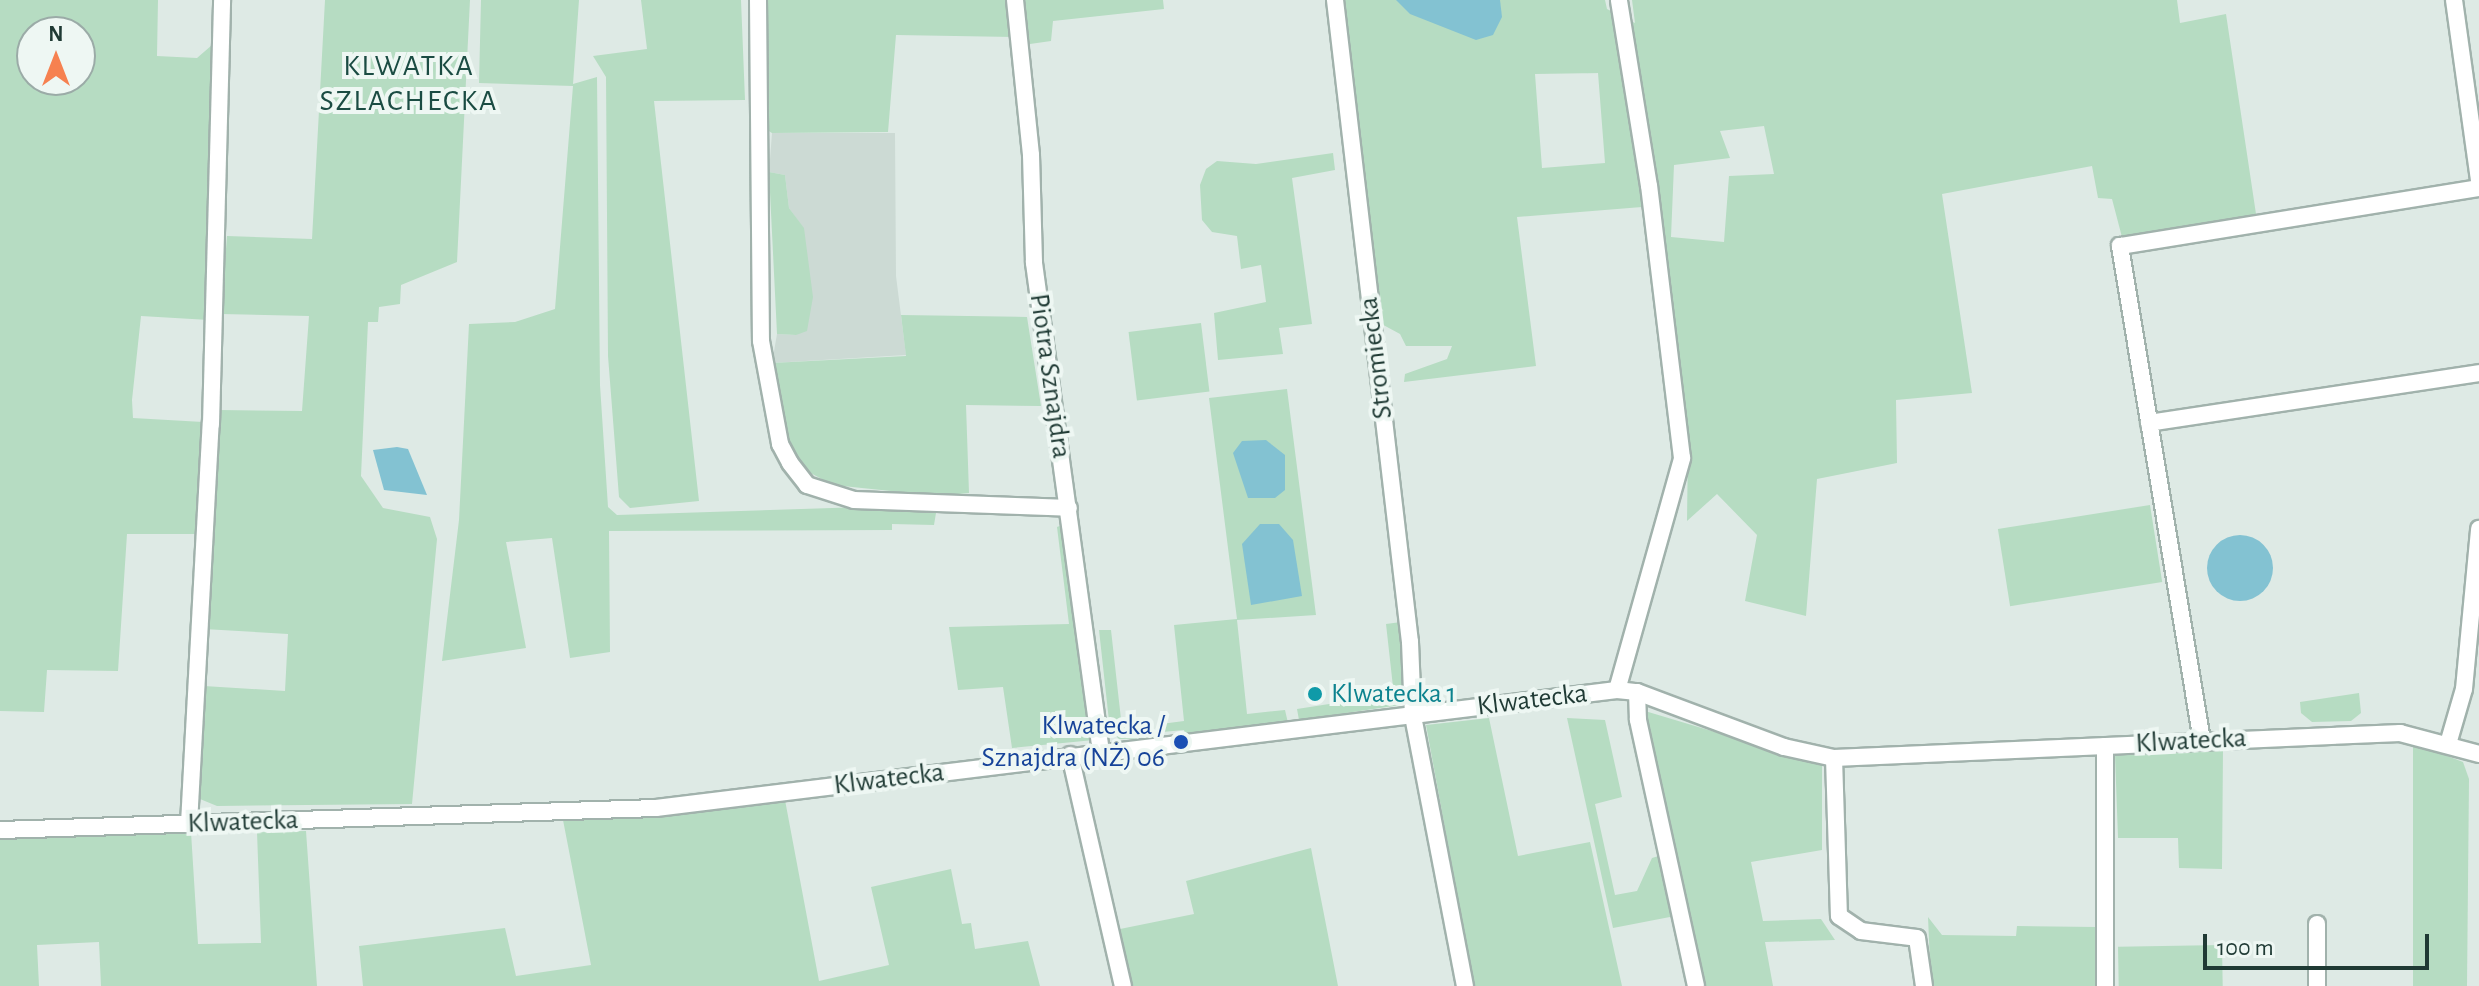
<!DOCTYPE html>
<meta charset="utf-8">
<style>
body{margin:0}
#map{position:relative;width:2479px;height:986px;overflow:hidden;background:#deeae5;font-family:"Alegreya Sans",sans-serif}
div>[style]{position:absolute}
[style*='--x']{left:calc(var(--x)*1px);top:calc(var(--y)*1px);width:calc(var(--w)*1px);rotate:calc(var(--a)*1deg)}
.built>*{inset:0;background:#ccdad4}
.green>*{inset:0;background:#b6dcc2;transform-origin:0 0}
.water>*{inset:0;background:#83c2d2}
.round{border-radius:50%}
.roads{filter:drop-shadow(2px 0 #a1b2ac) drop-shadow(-2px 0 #a1b2ac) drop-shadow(0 2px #a1b2ac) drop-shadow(0 -2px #a1b2ac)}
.minor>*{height:16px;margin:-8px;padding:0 8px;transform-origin:8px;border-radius:8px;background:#fff}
.dots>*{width:22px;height:22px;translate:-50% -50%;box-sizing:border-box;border:4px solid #eef7f3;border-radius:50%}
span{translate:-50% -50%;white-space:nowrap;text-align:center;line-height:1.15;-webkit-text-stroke:8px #eef7f3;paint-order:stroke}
.street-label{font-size:28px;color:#1f3a34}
.culture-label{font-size:28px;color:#0d838f}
.left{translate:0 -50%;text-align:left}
.transit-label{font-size:28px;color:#164399}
.right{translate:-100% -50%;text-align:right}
.neighbourhood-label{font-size:30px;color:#1b4c43;letter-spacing:2px}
.north{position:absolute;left:16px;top:16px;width:80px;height:80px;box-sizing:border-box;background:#eef7f3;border:2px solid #9baba7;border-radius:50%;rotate:0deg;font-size:22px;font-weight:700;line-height:32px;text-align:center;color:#1f3a34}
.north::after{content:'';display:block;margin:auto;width:28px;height:36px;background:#f68150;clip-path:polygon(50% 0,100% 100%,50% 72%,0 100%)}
.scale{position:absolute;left:2203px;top:934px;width:226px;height:36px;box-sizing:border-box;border:4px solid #1f3a34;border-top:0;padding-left:10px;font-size:24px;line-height:28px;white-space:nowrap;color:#1f3a34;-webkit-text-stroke:6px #eef7f3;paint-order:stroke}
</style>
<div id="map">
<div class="built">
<div style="clip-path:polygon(772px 133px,895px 133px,896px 276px,906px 355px,772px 363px,777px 334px,796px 335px,804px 229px,789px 208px,785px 175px,769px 172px)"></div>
</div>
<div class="green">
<div style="clip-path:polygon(evenodd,0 0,158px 0,157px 56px,197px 58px,212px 45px,218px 59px,209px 320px,141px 316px,132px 400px,133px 418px,203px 422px,197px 534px,127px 534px,118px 671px,47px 670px,44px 712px,0 711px,0 0,32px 32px,80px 32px,80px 80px,32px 80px,32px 32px)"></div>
<div style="clip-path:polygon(325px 0,470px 0,457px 262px,401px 285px,400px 304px,379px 307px,378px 322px,368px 322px,361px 476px,383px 508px,430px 517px,437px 539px,412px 804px,217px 806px,200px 799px,195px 790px,204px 686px,285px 691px,288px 634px,204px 629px,218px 410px,302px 411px,309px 316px,221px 314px,227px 236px,312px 239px)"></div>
<div style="clip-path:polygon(481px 0,579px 0,573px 84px,597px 77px,600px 385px,608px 507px,617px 515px,863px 507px,936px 513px,934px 525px,892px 524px,892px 530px,609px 531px,610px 652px,570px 658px,552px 538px,506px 542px,526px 648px,442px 661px,459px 520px,469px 324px,515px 322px,555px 309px,573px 86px,479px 83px)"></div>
<div style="clip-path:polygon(641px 0,741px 0,745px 100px,654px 101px,699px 501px,630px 508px,619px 497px,608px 356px,606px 77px,593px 56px,647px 49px)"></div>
<div style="clip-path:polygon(764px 0,1009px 0,1014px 37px,896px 35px,888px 132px,772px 133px,764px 128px)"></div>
<div style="clip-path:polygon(1023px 0,1163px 0,1164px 9px,1053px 21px,1051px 41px,1030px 44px)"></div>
<div style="clip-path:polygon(evenodd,1343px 0,1605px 0,1607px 9px,1635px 23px,1632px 0,2177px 0,2180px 23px,2226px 14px,2256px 214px,2123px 241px,2112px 199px,2098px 198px,2092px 166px,1942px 194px,1972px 393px,1896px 400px,1897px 463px,1817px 479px,1806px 616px,1745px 601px,1757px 535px,1717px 494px,1687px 521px,1688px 445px,1672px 351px,1660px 352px,1642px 207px,1517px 217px,1536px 366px,1404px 382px,1405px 374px,1447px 359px,1452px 346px,1406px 346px,1400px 334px,1376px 321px,1343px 0,1598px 73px,1605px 163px,1542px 168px,1535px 74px,1598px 73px,1343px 0,1764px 126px,1774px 174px,1729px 176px,1724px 242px,1671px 237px,1674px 165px,1730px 158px,1720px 131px,1764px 126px)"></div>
<div style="clip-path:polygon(1333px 153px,1335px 170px,1292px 178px,1312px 324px,1279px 328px,1283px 354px,1218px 360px,1214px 313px,1266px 302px,1261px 265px,1241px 269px,1237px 236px,1212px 232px,1202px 220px,1200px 185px,1206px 169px,1217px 161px,1256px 164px)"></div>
<div style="clip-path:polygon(769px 172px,785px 175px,789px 208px,804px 228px,813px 297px,807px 331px,796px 335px,777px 334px)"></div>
<div style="clip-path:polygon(901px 315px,1027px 317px,1041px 406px,966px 405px,969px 493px,939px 496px,833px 485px,803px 469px,786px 447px,772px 363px,906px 356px)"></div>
<div style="left:1201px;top:323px;width:69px;height:73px;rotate:83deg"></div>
<div style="clip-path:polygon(1287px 389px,1316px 615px,1237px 620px,1247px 714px,1285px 710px,1288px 723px,1185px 736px,1184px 730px,1162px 732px,1161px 724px,1184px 721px,1174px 625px,1237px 619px,1209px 398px)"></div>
<div style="left:2150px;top:505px;width:78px;height:154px;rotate:81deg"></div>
<div style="clip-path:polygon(1065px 524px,1094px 740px,1012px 748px,1003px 687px,958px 690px,949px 627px,1069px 624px,1057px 527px)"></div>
<div style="clip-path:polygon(1401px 622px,1407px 704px,1299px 720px,1297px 709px,1387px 695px,1393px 687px,1386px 624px)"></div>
<div style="clip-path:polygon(1099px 630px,1111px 630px,1122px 728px,1151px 725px,1153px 738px,1119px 739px,1110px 730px)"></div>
<div style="clip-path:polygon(2359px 693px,2361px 713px,2351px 721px,2312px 722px,2301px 713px,2300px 702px)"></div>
<div style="clip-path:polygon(1645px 711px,1822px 764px,1822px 850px,1751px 862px,1763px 921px,1821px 919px,1835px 940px,1765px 942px,1773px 986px,1702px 986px,1643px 723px)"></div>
<div style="clip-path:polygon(1489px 718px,1518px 856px,1590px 842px,1622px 986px,1474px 986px,1426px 725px)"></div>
<div style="clip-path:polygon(1567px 718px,1605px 720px,1622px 797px,1595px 804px,1615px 895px,1637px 891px,1652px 858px,1662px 855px,1675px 916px,1613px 928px)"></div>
<div style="clip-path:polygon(2413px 743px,2463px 762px,2469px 779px,2467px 986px,2413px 986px)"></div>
<div style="clip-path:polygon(2223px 750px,2222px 869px,2179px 868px,2178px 838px,2118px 838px,2115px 755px)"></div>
<div style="clip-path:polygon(785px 800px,819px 981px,889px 965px,871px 887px,951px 869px,962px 924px,971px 923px,975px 949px,1028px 941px,1040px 986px,363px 986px,359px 946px,505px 928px,516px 976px,591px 965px,563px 820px)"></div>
<div style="clip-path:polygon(306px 831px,317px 986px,101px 986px,99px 942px,37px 945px,39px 986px,0 986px,0 835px,191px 832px,198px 944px,261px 943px,257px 832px)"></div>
<div style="clip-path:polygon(1311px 848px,1338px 986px,1132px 986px,1120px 929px,1194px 914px,1186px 881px)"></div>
<div style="clip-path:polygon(1928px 917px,1942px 935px,2016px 936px,2017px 926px,2096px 927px,2096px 986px,1931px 986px)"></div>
<div style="left:2222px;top:945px;width:41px;height:104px;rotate:89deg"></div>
</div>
<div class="water">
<div style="clip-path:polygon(1396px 0,1500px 0,1502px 17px,1493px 35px,1476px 40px,1410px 14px)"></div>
<div style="clip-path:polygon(1266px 440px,1285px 455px,1285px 490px,1275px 498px,1248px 498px,1233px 453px,1242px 441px)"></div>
<div style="clip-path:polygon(397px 447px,408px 449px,427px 495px,384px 490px,373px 450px)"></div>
<div style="clip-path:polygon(1260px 524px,1279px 524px,1293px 540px,1302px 596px,1251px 605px,1242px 544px)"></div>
<div class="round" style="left:2207px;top:535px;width:66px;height:66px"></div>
</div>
<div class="roads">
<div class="minor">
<div style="--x:758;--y:0;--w:341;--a:89.5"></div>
<div style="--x:761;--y:341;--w:105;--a:79.5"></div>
<div style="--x:780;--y:444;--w:21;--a:62"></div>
<div style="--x:790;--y:463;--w:28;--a:52"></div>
<div style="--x:807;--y:485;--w:49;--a:17.7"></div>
<div style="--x:854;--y:500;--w:215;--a:2.1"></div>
<div style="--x:1015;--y:0;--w:156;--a:84.1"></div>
<div style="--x:1031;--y:155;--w:108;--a:88.4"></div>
<div style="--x:1034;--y:263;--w:493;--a:82.2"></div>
<div style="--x:1335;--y:0;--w:646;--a:83.34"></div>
<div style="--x:1410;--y:642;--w:74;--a:87.7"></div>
<div style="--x:1413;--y:716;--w:275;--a:79.1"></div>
<div style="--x:2454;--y:0;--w:182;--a:82.1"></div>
<div style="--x:2149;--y:423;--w:334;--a:-8.6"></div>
<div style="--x:1617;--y:690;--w:241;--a:-74.3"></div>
<div style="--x:1682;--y:458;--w:274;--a:-96.9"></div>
<div style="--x:1649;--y:186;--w:188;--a:-99.2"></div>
<div style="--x:1637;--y:692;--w:28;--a:88"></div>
<div style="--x:1638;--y:720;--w:272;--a:77.7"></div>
<div style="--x:2202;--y:741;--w:502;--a:-99.41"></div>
<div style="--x:2120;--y:246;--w:364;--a:-9.2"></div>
<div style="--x:2448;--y:744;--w:57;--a:-73.8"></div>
<div style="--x:2464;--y:689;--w:161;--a:-84.6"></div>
<div style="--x:1070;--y:755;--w:237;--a:77.1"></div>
<div style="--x:1834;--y:758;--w:158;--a:88.2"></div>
<div style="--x:1839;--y:916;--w:27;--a:34"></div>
<div style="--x:1861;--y:931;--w:56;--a:7.1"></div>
<div style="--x:1917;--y:938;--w:49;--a:81.7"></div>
<div style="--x:189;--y:824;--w:401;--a:-86.9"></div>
<div style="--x:211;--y:424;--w:424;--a:-88.5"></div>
<div style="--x:0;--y:830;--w:656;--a:-1.92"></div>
<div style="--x:656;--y:808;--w:968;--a:-7"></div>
<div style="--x:1617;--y:690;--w:20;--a:6"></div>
<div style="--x:1637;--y:692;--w:157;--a:20.5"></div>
<div style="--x:1784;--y:747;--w:51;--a:12.4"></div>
<div style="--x:1834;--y:758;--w:567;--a:-2.53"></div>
<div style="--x:2400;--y:733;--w:82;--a:14.9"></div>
<div style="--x:2317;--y:924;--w:62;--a:90"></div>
<div style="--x:2105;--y:986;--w:240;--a:-90"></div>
</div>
</div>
<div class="dots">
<div style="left:1315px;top:694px;background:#0f9aa8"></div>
<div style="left:1181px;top:742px;background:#1a4fb4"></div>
</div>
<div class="street-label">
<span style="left:1376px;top:358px;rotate:-97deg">Stromiecka</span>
<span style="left:1050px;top:376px;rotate:82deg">Piotra Sznajdra</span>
<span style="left:1532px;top:700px;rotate:-7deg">Klwatecka</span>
<span style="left:2191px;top:741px;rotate:-3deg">Klwatecka</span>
<span style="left:889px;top:779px;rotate:-7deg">Klwatecka</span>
<span style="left:243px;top:822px;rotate:-2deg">Klwatecka</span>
</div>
<div class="culture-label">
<span class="left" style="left:1331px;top:694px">Klwatecka 1</span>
</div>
<div class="transit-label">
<span class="right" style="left:1165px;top:742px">Klwatecka /<br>Sznajdra (NŻ) 06</span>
</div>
<div class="neighbourhood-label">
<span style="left:409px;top:83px">KLWATKA<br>SZLACHECKA</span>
</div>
<div class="north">N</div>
<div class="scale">100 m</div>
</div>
